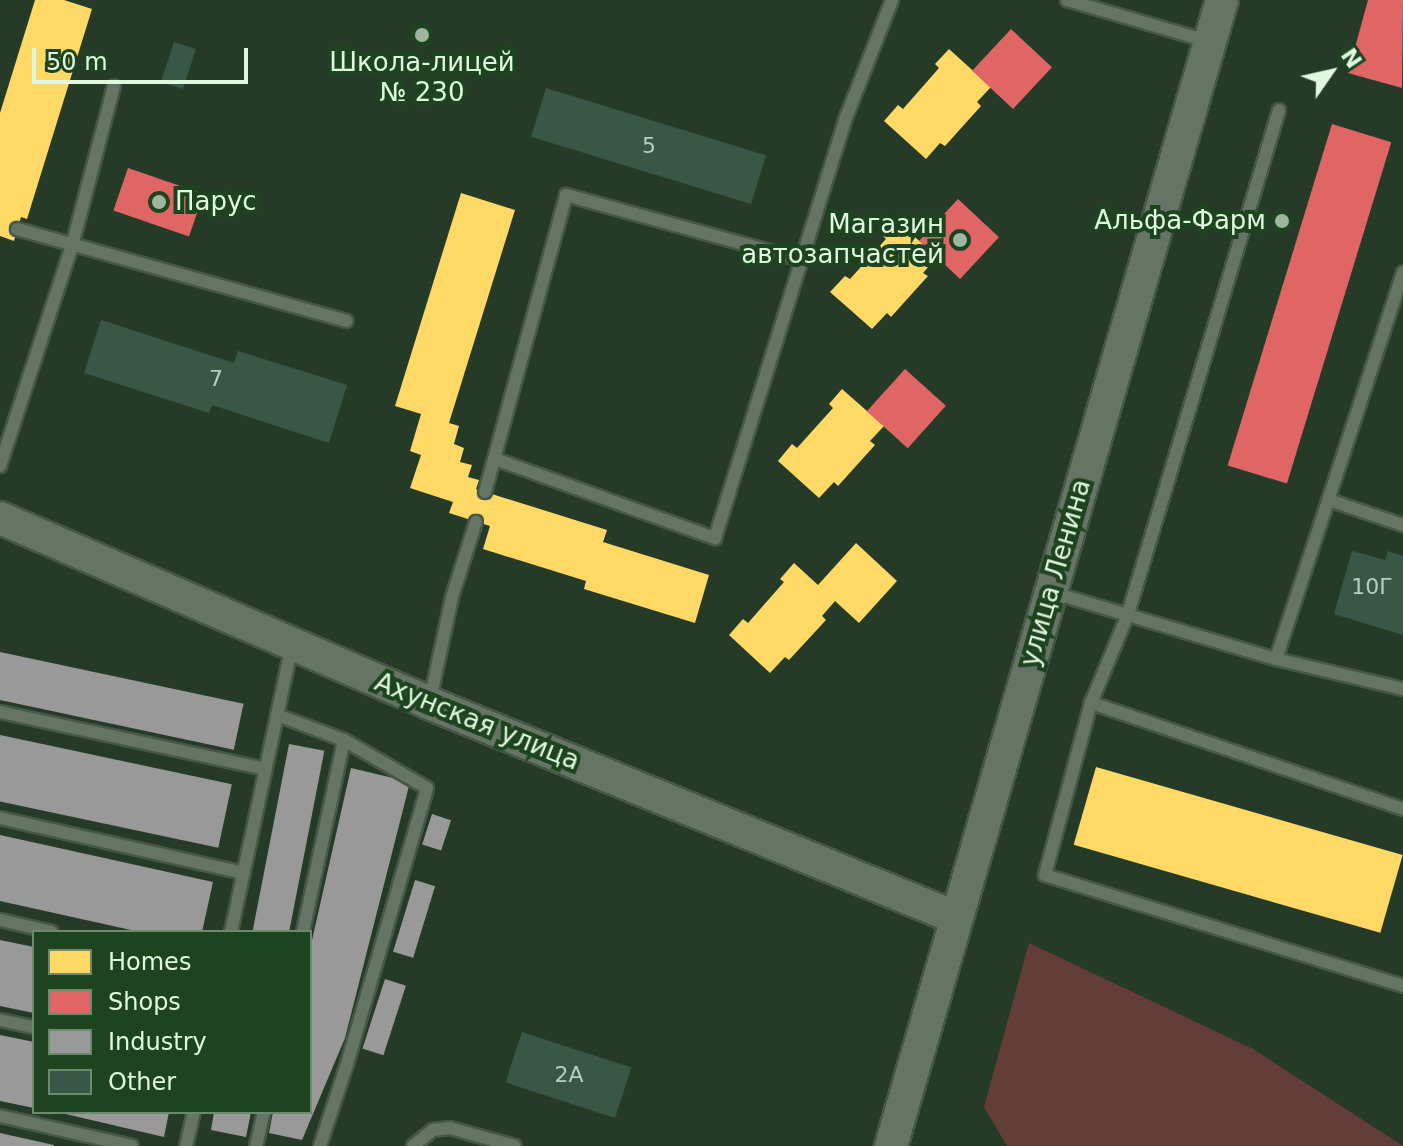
<!DOCTYPE html>
<meta charset="utf-8">
<style>
body{margin:0}
#map{position:relative;width:1403px;height:1146px;overflow:hidden;background:#263b27;font-family:"DejaVu Sans",sans-serif}
div>[style]{position:absolute}
[style*='--x']{left:calc(var(--x)*1px);top:calc(var(--y)*1px);width:calc(var(--w)*1px);rotate:calc(var(--a)*1deg)}
.green>*{inset:0;background:#633d37}
.homes>*{inset:0;background:#ffd966;transform-origin:0 0}
.shops>*{inset:0;background:#e06666;transform-origin:0 0}
.industry>*{inset:0;background:#999;transform-origin:0 0}
.building>*{inset:0;background:#395747;transform-origin:0 0}
.roads{filter:drop-shadow(2px 0 #455746) drop-shadow(-2px 0 #455746) drop-shadow(0 2px #455746) drop-shadow(0 -2px #455746)}
.lane>*{height:12px;margin:-6px;padding:0 6px;transform-origin:6px;border-radius:6px;background:#657465}
.secondary>*{height:32px;margin:-16px;padding:0 16px;transform-origin:16px;border-radius:16px;background:#657465}
.dots>*{width:22px;height:22px;translate:-50% -50%;box-sizing:border-box;border:4px solid #1d441f;border-radius:50%}
span{translate:-50% -50%;white-space:nowrap;text-align:center;line-height:1.15;-webkit-text-stroke:8px #1d441f;paint-order:stroke}
.number-label{font-size:22px;color:#b6cfba}
.number-label span{-webkit-text-stroke-width:0}
.poi-label{font-size:26px;color:#e0f7e0}
.left{translate:0 -50%;text-align:left}
.right{translate:-100% -50%;text-align:right}
.street-label{font-size:26px;color:#e0f7e0}
.legend{position:absolute;left:32px;top:930px;width:280px;height:184px;box-sizing:border-box;background:#1d441f;border:2px solid #6b8c6c;margin:0;padding:10px 14px;list-style:none;font-size:24px;color:#e0f7e0}
.legend li{display:flex;align-items:center;gap:16px;height:40px}
.legend b{width:40px;border:2px solid #6b8c6c}
.north{position:absolute;left:1291px;top:32px;width:80px;height:80px;-webkit-text-stroke:6px #1d441f;paint-order:stroke;rotate:56deg;font-size:22px;font-weight:700;line-height:32px;text-align:center;color:#e0f7e0}
.north::after{content:'';display:block;margin:auto;width:28px;height:36px;background:#e0f7e0;clip-path:polygon(50% 0,100% 100%,50% 72%,0 100%)}
.scale{position:absolute;left:32px;top:48px;width:216px;height:36px;box-sizing:border-box;border:4px solid #e0f7e0;border-top:0;padding-left:10px;font-size:24px;line-height:28px;white-space:nowrap;color:#e0f7e0;-webkit-text-stroke:6px #1d441f;paint-order:stroke}
</style>
<div id="map">
<div class="green">
<div style="clip-path:polygon(1029px 943px,1253px 1049px,1403px 1146px,1007px 1146px,984px 1107px)"></div>
</div>
<div class="homes">
<div style="clip-path:polygon(35px 0,64px 0,92px 9px,27px 219px,21px 217px,14px 241px,0 236px,0 113px)"></div>
<div style="clip-path:polygon(949px 49px,991px 87px,977px 102px,981px 106px,945px 146px,940px 143px,926px 159px,884px 121px,898px 105px,903px 109px,939px 68px,935px 64px)"></div>
<div style="clip-path:polygon(461px 193px,515px 210px,449px 423px,459px 426px,454px 444px,464px 448px,460px 462px,472px 465px,468px 477px,479px 480px,476px 489px,607px 530px,603px 542px,709px 575px,695px 623px,584px 589px,586px 581px,483px 549px,490px 526px,449px 513px,453px 502px,410px 488px,421px 455px,410px 451px,421px 414px,395px 406px)"></div>
<div style="clip-path:polygon(895px 219px,937px 257px,923px 273px,928px 276px,891px 317px,887px 313px,872px 329px,830px 292px,845px 276px,850px 279px,886px 239px,882px 235px)"></div>
<div style="clip-path:polygon(842px 389px,884px 426px,870px 441px,875px 445px,838px 486px,834px 482px,819px 498px,778px 461px,792px 444px,797px 448px,833px 408px,829px 404px)"></div>
<div style="clip-path:polygon(856px 543px,897px 581px,859px 623px,835px 601px,822px 616px,826px 620px,789px 660px,785px 657px,770px 673px,729px 635px,743px 619px,748px 623px,784px 582px,780px 579px,794px 563px,818px 585px)"></div>
<div style="left:1096px;top:767px;width:319px;height:81px;rotate:16deg"></div>
</div>
<div class="shops">
<div style="clip-path:polygon(1368px 0,1403px 0,1402px 88px,1348px 73px)"></div>
<div style="left:1011px;top:29px;width:56px;height:57px;rotate:43deg"></div>
<div style="left:1332px;top:124px;width:62px;height:357px;rotate:17deg"></div>
<div style="left:128px;top:168px;width:80px;height:45px;rotate:19deg"></div>
<div style="left:958px;top:199px;width:56px;height:57px;rotate:43deg"></div>
<div style="left:905px;top:369px;width:55px;height:57px;rotate:42deg"></div>
</div>
<div class="industry">
<div style="left:0;top:652px;width:249px;height:47px;rotate:12deg"></div>
<div style="left:0;top:735px;width:237px;height:65px;rotate:12deg"></div>
<div style="left:289px;top:744px;width:36px;height:192px;rotate:11deg"></div>
<div style="clip-path:polygon(351px 768px,410px 782px,345px 1038px,302px 1140px,269px 1133px,273px 1112px,310px 1112px,310px 949px)"></div>
<div style="left:432px;top:814px;width:20px;height:32px;rotate:18deg"></div>
<div style="clip-path:polygon(0 835px,213px 882px,202px 932px,140px 932px,0 901px)"></div>
<div style="left:415px;top:880px;width:21px;height:75px;rotate:17deg"></div>
<div style="clip-path:polygon(0 940px,34px 947px,34px 1013px,0 1006px)"></div>
<div style="left:385px;top:979px;width:22px;height:73px;rotate:18deg"></div>
<div style="clip-path:polygon(0 1035px,34px 1042px,34px 1108px,0 1101px)"></div>
<div style="clip-path:polygon(57px 1112px,169px 1112px,164px 1137px)"></div>
<div style="clip-path:polygon(214px 1112px,251px 1112px,246px 1137px,211px 1130px)"></div>
<div style="clip-path:polygon(0 1133px,54px 1145px,54px 1146px,0 1146px)"></div>
</div>
<div class="building">
<div style="left:174px;top:42px;width:23px;height:42px;rotate:18deg"></div>
<div style="left:546px;top:88px;width:230px;height:51px;rotate:17deg"></div>
<div style="clip-path:polygon(101px 320px,234px 363px,238px 351px,347px 385px,329px 443px,212px 405px,209px 413px,84px 373px)"></div>
<div style="clip-path:polygon(1352px 551px,1385px 560px,1388px 551px,1403px 556px,1403px 635px,1334px 614px)"></div>
<div style="left:522px;top:1032px;width:115px;height:53px;rotate:18deg"></div>
</div>
<div class="roads">
<div class="lane">
<div style="--x:1067;--y:0;--w:146;--a:16.3"></div>
<div style="--x:17;--y:229;--w:342;--a:15.6"></div>
<div style="--x:495;--y:459;--w:234;--a:19.8"></div>
<div style="--x:715;--y:538;--w:443;--a:-72.7"></div>
<div style="--x:847;--y:115;--w:123;--a:-68.6"></div>
<div style="--x:0;--y:466;--w:231;--a:-71.9"></div>
<div style="--x:72;--y:246;--w:165;--a:-75.3"></div>
<div style="--x:485;--y:492;--w:308;--a:-74.7"></div>
<div style="--x:566;--y:195;--w:245;--a:15.4"></div>
<div style="--x:1329;--y:500;--w:78;--a:18.7"></div>
<div style="--x:1054;--y:593;--w:232;--a:16.6"></div>
<div style="--x:1276;--y:659;--w:130;--a:13.3"></div>
<div style="--x:1276;--y:659;--w:407;--a:-71.8"></div>
<div style="--x:430;--y:700;--w:105;--a:-77.9"></div>
<div style="--x:452;--y:597;--w:79;--a:-72.3"></div>
<div style="--x:1091;--y:703;--w:96;--a:-67.4"></div>
<div style="--x:1128;--y:614;--w:526;--a:-73.32"></div>
<div style="--x:0;--y:712;--w:272;--a:12.1"></div>
<div style="--x:277;--y:715;--w:72;--a:20.5"></div>
<div style="--x:344;--y:740;--w:196;--a:102.1"></div>
<div style="--x:1403;--y:809;--w:330;--a:-161.2"></div>
<div style="--x:1091;--y:703;--w:178;--a:105"></div>
<div style="--x:1045;--y:875;--w:375;--a:17.2"></div>
<div style="--x:0;--y:818;--w:250;--a:12.7"></div>
<div style="--x:0;--y:920;--w:53;--a:13"></div>
<div style="--x:231;--y:932;--w:293;--a:-78"></div>
<div style="--x:0;--y:1020;--w:35;--a:12"></div>
<div style="--x:0;--y:1116;--w:135;--a:12.8"></div>
<div style="--x:186;--y:1146;--w:35;--a:-77"></div>
<div style="--x:256;--y:1146;--w:35;--a:-77"></div>
<div style="--x:320;--y:1146;--w:86;--a:-71.8"></div>
<div style="--x:347;--y:1064;--w:287;--a:-73.8"></div>
<div style="--x:427;--y:788;--w:96;--a:-150"></div>
<div style="--x:413;--y:1146;--w:26;--a:-39"></div>
<div style="--x:433;--y:1130;--w:17;--a:-7"></div>
<div style="--x:450;--y:1128;--w:67;--a:15.5"></div>
</div>
<div class="secondary">
<div style="--x:0;--y:518;--w:467;--a:23.3"></div>
<div style="--x:429;--y:703;--w:570;--a:22.16"></div>
<div style="--x:891;--y:1146;--w:1193;--a:-73.89"></div>
</div>
</div>
<div class="dots">
<div style="left:422px;top:35px;background:#9fb59f"></div>
<div style="left:159px;top:202px;background:#9fb59f"></div>
<div style="left:1282px;top:221px;background:#9fb59f"></div>
<div style="left:960px;top:240px;background:#9fb59f"></div>
</div>
<div class="number-label">
<span style="left:649px;top:146px">5</span>
<span style="left:216px;top:379px">7</span>
<span style="left:1372px;top:587px">10Г</span>
<span style="left:569px;top:1075px">2А</span>
</div>
<div class="poi-label">
<span style="left:422px;top:78px">Школа-лицей<br>№ 230</span>
<span class="left" style="left:175px;top:202px">Парус</span>
<span class="right" style="left:1266px;top:221px">Альфа-Фарм</span>
<span class="right" style="left:944px;top:240px">Магазин<br>автозапчастей</span>
</div>
<div class="street-label">
<span style="left:1056px;top:573px;rotate:-74deg">улица Ленина</span>
<span style="left:477px;top:722px;rotate:22deg">Ахунская улица</span>
</div>
<ul class="legend">
<li><b style="height:22px;background:#ffd966"></b>Homes</li>
<li><b style="height:22px;background:#e06666"></b>Shops</li>
<li><b style="height:22px;background:#999"></b>Industry</li>
<li><b style="height:22px;background:#395747"></b>Other</li>
</ul>
<div class="north">N</div>
<div class="scale">50 m</div>
</div>
